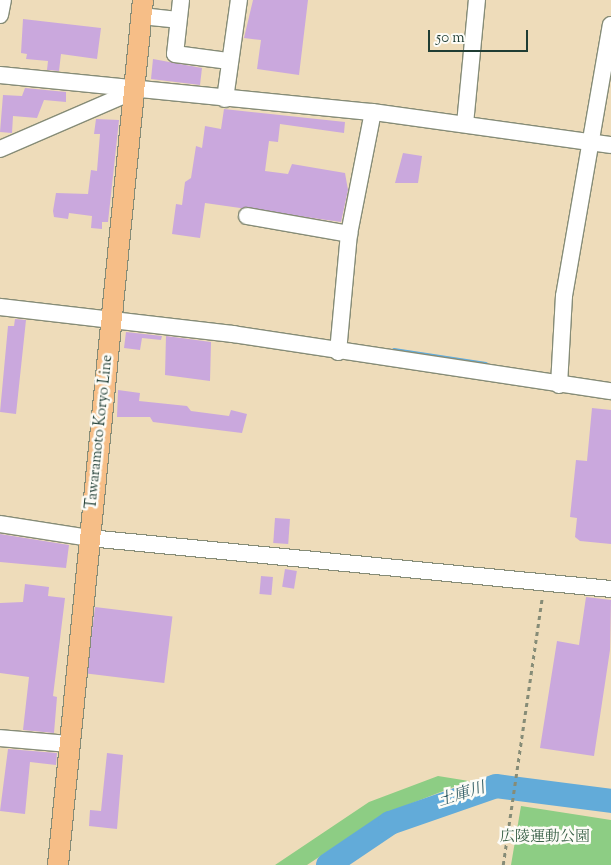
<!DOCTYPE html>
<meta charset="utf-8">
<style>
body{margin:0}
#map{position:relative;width:611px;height:865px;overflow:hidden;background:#eedcba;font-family:"Sorts Mill Goudy","Noto Serif JP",serif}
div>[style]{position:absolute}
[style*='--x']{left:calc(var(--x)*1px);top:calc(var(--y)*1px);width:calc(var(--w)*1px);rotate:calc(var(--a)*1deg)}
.green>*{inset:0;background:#8dcd84}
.stream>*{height:4px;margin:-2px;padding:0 2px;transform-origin:2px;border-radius:2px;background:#62abd9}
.river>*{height:24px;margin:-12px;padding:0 12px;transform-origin:12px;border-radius:12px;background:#62abd9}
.building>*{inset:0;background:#caa8dd;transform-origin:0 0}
.path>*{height:2.5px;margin-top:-1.25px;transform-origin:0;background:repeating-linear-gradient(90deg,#868c77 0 4px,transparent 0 8px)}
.roads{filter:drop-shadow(1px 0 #868c77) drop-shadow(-1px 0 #868c77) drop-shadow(0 1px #868c77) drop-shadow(0 -1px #868c77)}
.minor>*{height:16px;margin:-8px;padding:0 8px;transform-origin:8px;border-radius:8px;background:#fff}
.major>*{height:20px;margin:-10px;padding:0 10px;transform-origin:10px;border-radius:10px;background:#f6be87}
span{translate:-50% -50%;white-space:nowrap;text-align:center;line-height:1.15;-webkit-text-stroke:5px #fdfcf7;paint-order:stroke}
.street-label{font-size:15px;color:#1f3d34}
.park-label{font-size:15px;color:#3a6148}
.water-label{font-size:16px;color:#335e66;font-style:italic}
.scale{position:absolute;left:428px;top:30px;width:100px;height:22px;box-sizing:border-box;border:2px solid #1f3d34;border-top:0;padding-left:6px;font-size:15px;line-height:18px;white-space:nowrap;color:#1f3d34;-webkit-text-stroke:4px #fdfcf7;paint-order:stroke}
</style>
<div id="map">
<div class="green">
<div style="clip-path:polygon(438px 776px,469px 781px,384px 814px,307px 865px,275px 865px,369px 802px)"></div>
<div style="clip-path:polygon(521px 806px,611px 820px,611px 865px,511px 865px)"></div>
</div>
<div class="stream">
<div style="--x:394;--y:350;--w:93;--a:8.7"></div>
</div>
<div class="river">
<div style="--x:328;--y:865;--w:75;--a:-34.1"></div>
<div style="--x:390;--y:823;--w:112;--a:-19.2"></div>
<div style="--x:496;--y:786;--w:116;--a:7.4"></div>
</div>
<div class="building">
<div style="clip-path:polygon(253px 0,308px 0,299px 75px,257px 69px,261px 40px,244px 38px)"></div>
<div style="clip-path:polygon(23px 19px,101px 28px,97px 59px,61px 54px,59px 71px,47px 70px,48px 61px,26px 59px,27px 54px,21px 53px)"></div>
<div style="clip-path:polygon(153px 59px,202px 68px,200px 85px,151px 79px)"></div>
<div style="clip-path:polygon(25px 88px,66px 92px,66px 102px,44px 100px,37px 118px,13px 116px,12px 133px,0 132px,3px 95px,22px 96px)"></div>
<div style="clip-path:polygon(224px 109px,345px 122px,344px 133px,280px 124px,278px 142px,269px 141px,265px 171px,288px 174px,292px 164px,345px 173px,348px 190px,341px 222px,205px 203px,200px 238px,172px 234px,176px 204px,182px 205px,185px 182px,191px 178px,196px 146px,202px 148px,205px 126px,221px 129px)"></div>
<div style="clip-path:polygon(96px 119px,119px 120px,108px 222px,102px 222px,102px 229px,91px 228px,92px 216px,69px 213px,68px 219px,54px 217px,53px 211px,56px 193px,88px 194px,91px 170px,97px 171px,100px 134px,94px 134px)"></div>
<div style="clip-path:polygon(403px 153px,422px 156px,418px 183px,395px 183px)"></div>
<div style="clip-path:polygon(15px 319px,26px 320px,16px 414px,0 412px,8px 326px,14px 326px)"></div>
<div style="clip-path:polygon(126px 332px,162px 336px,161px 340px,142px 338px,140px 350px,124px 348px)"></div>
<div style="clip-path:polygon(166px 336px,211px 342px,210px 381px,165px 375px)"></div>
<div style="clip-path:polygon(118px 390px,140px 393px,139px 401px,187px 406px,191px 411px,229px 416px,231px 410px,247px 414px,242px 433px,153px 422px,150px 417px,117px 417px)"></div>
<div style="clip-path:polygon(592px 408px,611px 410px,611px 544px,580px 541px,575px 537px,577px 518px,570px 517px,576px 460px,587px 461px)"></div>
<div style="left:275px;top:518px;width:15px;height:25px;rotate:4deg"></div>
<div style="clip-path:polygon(0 534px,69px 545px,66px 568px,0 562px)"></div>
<div style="left:285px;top:569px;width:12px;height:18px;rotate:9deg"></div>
<div style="left:261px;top:576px;width:12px;height:18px;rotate:5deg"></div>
<div style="clip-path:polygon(25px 584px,49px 587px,48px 596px,65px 598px,53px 696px,57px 697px,54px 733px,23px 730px,29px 677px,0 673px,0 603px,23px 602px)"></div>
<div style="clip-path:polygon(586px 597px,611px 600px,610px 650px,594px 756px,540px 748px,557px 641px,579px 645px)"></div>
<div style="left:95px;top:607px;width:78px;height:67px;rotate:7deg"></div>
<div style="clip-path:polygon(8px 749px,57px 753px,56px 765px,30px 762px,25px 814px,0 811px)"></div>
<div style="clip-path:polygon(107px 753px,123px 755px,117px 829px,89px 826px,90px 810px,101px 811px)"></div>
</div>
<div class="path">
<div style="--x:503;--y:865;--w:271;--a:-81.7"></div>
</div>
<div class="roads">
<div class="minor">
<div style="--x:181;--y:0;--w:54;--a:96.3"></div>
<div style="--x:175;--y:54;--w:53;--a:7.5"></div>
<div style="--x:0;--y:15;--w:15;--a:-79"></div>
<div style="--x:141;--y:16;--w:37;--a:6"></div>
<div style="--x:0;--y:75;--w:375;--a:5.7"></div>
<div style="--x:373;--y:112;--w:240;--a:7.9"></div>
<div style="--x:225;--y:99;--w:100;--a:-82"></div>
<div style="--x:465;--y:124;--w:125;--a:-84.5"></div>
<div style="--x:0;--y:149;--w:146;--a:-23.4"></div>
<div style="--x:247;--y:216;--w:104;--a:10"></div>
<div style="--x:0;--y:307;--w:235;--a:6.6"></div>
<div style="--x:233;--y:334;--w:382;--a:8.6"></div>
<div style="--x:338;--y:352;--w:119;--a:-84.7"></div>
<div style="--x:349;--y:234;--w:124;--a:-78.9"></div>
<div style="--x:559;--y:385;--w:89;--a:-86.8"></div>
<div style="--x:564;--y:296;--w:275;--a:-80.2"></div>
<div style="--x:0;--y:524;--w:90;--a:8.9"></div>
<div style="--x:89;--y:538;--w:524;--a:5.58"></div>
<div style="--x:0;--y:738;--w:70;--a:4.9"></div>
</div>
<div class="major">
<div style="--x:58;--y:865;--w:869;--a:-84.39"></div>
</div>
</div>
<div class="street-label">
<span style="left:100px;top:432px;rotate:-84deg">Tawaramoto Koryo Line</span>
</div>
<div class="park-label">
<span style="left:545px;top:838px">広陵運動公園</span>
</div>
<div class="water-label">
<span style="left:462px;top:796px;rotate:-17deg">土庫川</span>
</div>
<div class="scale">50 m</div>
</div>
